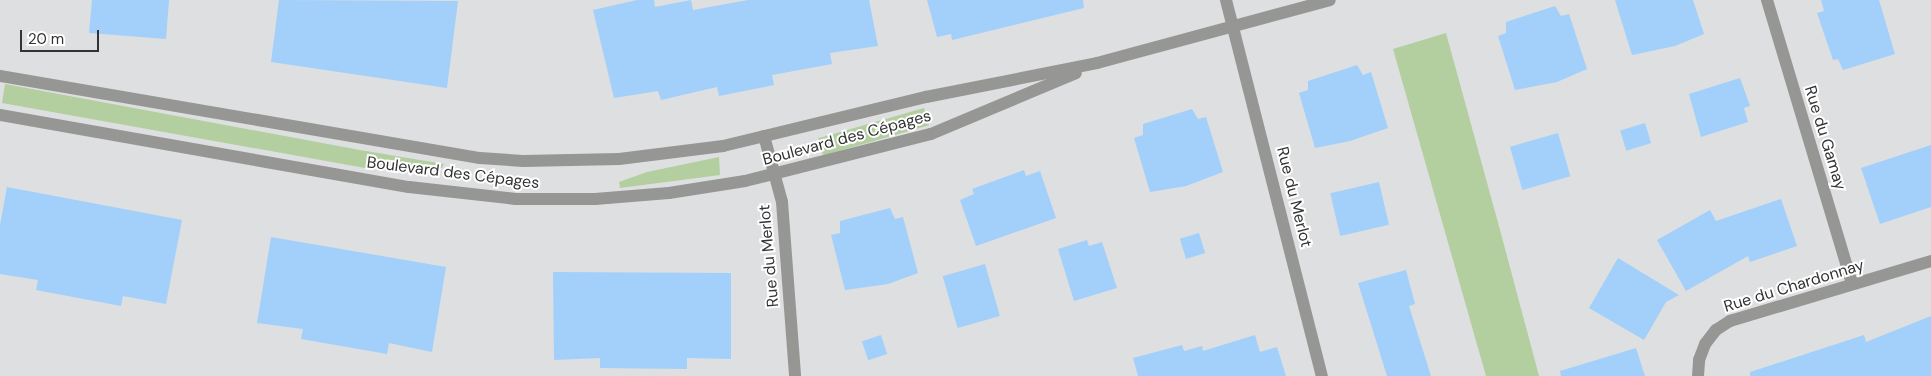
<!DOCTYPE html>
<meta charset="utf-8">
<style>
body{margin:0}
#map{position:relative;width:1931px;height:376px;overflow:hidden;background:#dddfe0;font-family:"DM Sans",sans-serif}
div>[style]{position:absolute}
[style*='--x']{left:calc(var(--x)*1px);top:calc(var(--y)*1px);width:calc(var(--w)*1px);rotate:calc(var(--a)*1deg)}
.green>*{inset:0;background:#b3cfa0;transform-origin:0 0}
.building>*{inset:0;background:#a2d0fa;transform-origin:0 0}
.street>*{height:12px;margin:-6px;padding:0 6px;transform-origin:6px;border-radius:6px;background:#969695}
span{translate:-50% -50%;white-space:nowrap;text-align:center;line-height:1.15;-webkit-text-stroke:4px #fff;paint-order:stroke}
.street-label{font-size:16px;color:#333334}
.scale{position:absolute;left:20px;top:30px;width:79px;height:22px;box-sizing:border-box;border:2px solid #333334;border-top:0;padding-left:6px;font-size:15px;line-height:18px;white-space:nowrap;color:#333334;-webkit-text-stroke:4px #fff;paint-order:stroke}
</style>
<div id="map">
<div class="green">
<div style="clip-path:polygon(1446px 33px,1500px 230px,1539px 376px,1486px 376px,1393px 49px)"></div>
<div style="clip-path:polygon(5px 84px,360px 150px,444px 164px,442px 168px,365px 168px,2px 103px)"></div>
<div style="left:924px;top:108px;width:18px;height:110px;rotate:74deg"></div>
<div style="clip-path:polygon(719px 157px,720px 175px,620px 188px,619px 182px,647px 172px)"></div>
</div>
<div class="building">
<div style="clip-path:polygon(92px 0,169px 0,166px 39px,89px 33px)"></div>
<div style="clip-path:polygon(279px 0,458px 1px,447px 88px,271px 62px)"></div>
<div style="clip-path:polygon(637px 0,654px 0,655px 7px,691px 0,693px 10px,748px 0,869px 0,878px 46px,830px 53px,832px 64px,772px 75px,774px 85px,719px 96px,717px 87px,661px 100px,658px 91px,614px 98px,593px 10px)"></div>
<div style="clip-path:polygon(927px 0,1083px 0,1084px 8px,952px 40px,951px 34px,937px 37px)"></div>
<div style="clip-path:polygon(1615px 0,1693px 0,1704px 34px,1675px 46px,1632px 55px)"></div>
<div style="clip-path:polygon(1821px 0,1879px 0,1895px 54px,1843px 70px,1838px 59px,1833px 60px,1817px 13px,1824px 11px)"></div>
<div style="clip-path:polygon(1555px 6px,1561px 16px,1569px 14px,1587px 69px,1557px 82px,1515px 90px,1498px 36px,1506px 33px,1506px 22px)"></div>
<div style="clip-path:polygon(1357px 65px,1363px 75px,1371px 72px,1388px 128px,1350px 141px,1315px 148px,1299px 93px,1308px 90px,1308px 81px)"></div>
<div style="clip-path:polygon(1740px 78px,1750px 106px,1744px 108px,1748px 122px,1701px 137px,1689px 94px)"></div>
<div style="clip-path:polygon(1192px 109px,1198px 119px,1206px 117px,1223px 172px,1186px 186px,1150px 192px,1134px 138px,1143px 135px,1143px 124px)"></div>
<div style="left:1645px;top:123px;width:21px;height:26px;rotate:73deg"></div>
<div style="left:1558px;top:133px;width:45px;height:50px;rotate:74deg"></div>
<div style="clip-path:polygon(1931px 145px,1931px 207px,1880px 224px,1861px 168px)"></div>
<div style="clip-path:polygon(1024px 170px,1026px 176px,1040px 171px,1056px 218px,976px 246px,960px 200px,974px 194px,972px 189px)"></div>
<div style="left:1379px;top:182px;width:44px;height:50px;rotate:77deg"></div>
<div style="clip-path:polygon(7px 187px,182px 220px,166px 304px,123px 296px,121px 306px,36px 290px,38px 280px,0 274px,0 225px)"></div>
<div style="clip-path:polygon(1781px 199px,1797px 246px,1750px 262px,1748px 256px,1686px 291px,1657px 240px,1710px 210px,1716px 221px)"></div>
<div style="clip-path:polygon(890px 208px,895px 219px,903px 217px,918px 273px,888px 284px,845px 290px,831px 235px,840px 233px,840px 221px)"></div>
<div style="left:1199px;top:233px;width:21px;height:20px;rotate:73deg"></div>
<div style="clip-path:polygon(271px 237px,446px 267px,432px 352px,389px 343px,387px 354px,301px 339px,303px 329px,257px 323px)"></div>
<div style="clip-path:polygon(1087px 240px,1089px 246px,1102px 242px,1117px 288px,1074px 301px,1058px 249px)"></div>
<div style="clip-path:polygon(1618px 258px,1679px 295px,1666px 302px,1644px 340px,1589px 308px)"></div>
<div style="left:985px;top:264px;width:54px;height:44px;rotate:74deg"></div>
<div style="clip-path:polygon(1406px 270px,1415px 304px,1409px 306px,1431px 376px,1387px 376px,1358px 283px)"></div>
<div style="clip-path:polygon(553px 272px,731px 273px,731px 359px,687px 358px,687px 369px,600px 368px,600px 358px,554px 360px)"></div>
<div style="clip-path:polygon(1931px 316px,1931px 376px,1750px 376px,1750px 372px,1864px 335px,1866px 342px)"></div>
<div style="left:881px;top:335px;width:20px;height:20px;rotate:72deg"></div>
<div style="clip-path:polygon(1255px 335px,1260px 352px,1277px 347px,1286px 376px,1138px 376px,1133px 358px,1182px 345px,1184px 351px,1202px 346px,1203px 351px)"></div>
<div style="clip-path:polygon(1636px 348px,1645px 376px,1561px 376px,1560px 371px)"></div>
</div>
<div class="street">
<div style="--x:1226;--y:0;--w:388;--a:75.7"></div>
<div style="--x:1767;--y:0;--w:296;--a:73.3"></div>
<div style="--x:0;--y:76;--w:487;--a:9.7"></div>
<div style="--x:480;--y:158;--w:43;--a:4"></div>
<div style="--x:523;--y:161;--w:96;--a:-1.2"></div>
<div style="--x:619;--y:159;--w:105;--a:-7.1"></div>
<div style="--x:723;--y:146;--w:209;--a:-13.6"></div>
<div style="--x:926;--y:97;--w:174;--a:-11.2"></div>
<div style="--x:1097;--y:63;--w:241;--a:-15.1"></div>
<div style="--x:0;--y:115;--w:415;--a:10"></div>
<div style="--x:409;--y:187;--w:108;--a:6.4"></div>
<div style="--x:516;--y:199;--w:79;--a:0"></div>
<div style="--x:595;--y:199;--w:74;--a:-4.6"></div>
<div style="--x:669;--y:193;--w:77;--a:-9"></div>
<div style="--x:745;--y:181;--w:192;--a:-14.2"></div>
<div style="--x:931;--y:134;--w:157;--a:-22.8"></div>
<div style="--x:764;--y:136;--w:68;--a:74.7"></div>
<div style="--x:782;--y:202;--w:174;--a:85.7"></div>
<div style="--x:1698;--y:376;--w:16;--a:-86"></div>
<div style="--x:1699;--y:360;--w:17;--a:-69"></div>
<div style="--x:1705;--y:344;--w:18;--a:-52"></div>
<div style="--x:1716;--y:330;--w:17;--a:-33"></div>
<div style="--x:1730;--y:321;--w:210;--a:-16.6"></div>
</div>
<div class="street-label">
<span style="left:847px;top:138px;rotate:-15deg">Boulevard des Cépages</span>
<span style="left:1825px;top:138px;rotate:73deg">Rue du Gamay</span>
<span style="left:453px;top:173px;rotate:7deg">Boulevard des Cépages</span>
<span style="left:1294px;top:197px;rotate:76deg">Rue du Merlot</span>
<span style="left:769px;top:256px;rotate:-95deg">Rue du Merlot</span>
<span style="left:1794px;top:286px;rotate:-17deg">Rue du Chardonnay</span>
</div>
<div class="scale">20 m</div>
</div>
